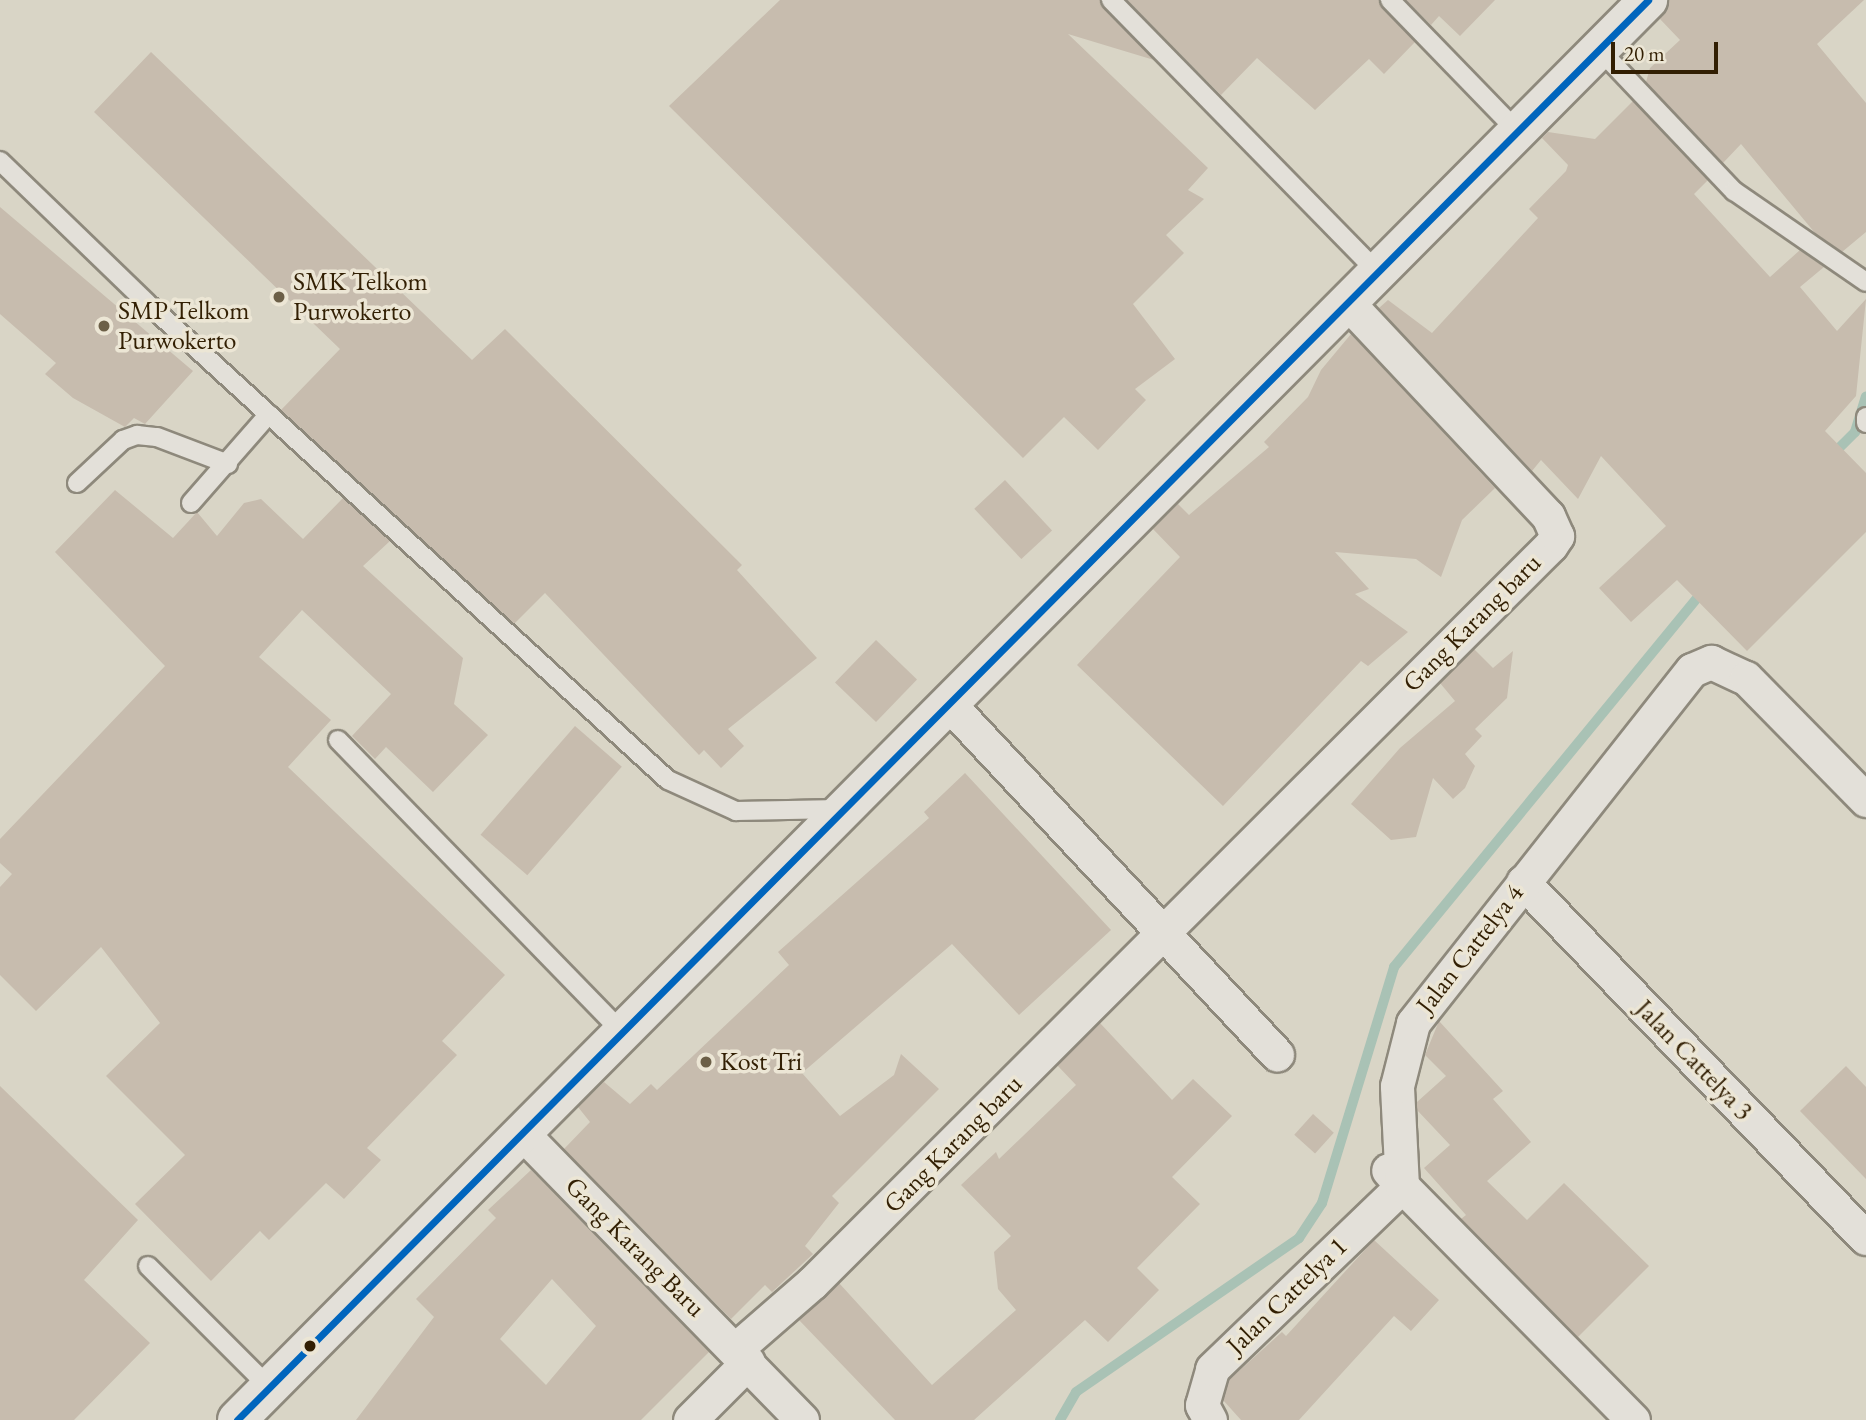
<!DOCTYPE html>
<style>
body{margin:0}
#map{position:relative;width:1866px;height:1420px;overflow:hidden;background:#d9d5c6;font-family:"EB Garamond",serif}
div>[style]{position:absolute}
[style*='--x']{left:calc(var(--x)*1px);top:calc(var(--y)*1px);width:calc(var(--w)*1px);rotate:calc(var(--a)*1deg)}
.stream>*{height:10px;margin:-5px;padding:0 5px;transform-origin:5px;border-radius:5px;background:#a9c2b5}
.building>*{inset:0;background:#c7bcae;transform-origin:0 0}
.roads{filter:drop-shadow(2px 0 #8e897c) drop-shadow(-2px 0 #8e897c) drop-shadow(0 2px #8e897c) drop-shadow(0 -2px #8e897c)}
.lane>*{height:18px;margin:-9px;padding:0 9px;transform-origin:9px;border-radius:9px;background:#e3e0d9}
.street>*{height:33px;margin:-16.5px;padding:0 16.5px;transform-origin:16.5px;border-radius:16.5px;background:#e3e0d9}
.secondary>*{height:38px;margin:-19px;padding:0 19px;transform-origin:19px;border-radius:19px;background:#e3e0d9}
.bus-1>*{height:7px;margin:-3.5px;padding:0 3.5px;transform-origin:3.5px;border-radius:3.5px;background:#0065bd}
.dots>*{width:19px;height:19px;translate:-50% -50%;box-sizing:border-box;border:4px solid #ece6d5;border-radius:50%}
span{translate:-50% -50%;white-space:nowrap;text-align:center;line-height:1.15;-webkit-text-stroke:7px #ece6d5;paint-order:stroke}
.poi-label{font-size:26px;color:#321f03}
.left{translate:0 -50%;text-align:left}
.street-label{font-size:26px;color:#321f03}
.scale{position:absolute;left:1611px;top:42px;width:107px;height:32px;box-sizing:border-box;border:4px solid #321f03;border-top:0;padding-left:9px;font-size:21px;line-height:24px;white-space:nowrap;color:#321f03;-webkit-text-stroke:5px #ece6d5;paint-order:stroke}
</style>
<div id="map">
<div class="stream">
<div style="--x:1832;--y:455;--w:33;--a:-45"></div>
<div style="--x:1855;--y:432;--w:37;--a:-73"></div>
<div style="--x:1060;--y:1420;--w:32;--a:-60"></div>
<div style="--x:1076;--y:1392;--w:271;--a:-34.6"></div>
<div style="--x:1299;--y:1238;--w:42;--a:-56.7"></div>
<div style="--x:1322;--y:1203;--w:247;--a:-73"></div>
<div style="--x:1394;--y:967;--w:490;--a:-50.6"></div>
</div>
<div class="building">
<div style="clip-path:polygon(780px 0,1100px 0,1154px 60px,1068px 34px,1208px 168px,1188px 190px,1204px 199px,1166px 235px,1184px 253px,1133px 304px,1175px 359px,1135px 389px,1146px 400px,1098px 450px,1064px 417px,1023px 458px,669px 106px)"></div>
<div style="clip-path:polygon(1127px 0,1379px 0,1415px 42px,1384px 74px,1369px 59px,1315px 110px,1257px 58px,1221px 95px)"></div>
<div style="clip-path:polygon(1406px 0,1495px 0,1460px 36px,1439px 16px,1431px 25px)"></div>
<div style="clip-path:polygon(1669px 0,1864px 0,1817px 44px,1866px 103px,1866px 232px,1842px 252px,1815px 233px,1741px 144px,1723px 163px,1646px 82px,1650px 68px,1680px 40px,1660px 19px)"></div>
<div style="clip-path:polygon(151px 52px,472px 360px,505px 329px,742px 565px,737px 570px,817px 658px,728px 729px,744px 746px,721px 768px,704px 750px,699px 755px,545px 593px,514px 624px,281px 410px,340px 349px,94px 112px)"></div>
<div style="clip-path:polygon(1633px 101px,1708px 180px,1694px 194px,1770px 277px,1800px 250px,1824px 267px,1800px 287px,1837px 331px,1866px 299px,1856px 396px,1825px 431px,1866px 473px,1866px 532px,1747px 651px,1677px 580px,1631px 622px,1599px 588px,1666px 526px,1601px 456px,1578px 499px,1541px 460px,1532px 471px,1379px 308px,1388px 300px,1432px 333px,1538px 218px,1529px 209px,1566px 171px,1568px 165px,1542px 138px,1548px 132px,1595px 139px)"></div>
<div style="clip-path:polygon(0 207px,193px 371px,145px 424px,134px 418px,125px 427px,73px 398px,45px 374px,56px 363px,0 314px)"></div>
<div style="clip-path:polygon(1351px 334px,1495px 488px,1462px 520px,1441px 577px,1416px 559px,1335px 552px,1369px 589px,1355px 594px,1408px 632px,1368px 666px,1361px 661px,1223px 806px,1077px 665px,1180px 557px,1153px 529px,1178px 504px,1189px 515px,1269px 447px,1264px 442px,1308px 397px,1321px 370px)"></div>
<div style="left:1005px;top:480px;width:69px;height:42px;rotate:47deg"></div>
<div style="clip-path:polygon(115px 490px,173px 538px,197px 512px,217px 536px,244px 503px,261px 499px,303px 539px,343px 498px,390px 541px,363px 566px,463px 658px,454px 704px,488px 735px,433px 792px,386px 747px,375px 759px,352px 736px,391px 694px,302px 610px,259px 657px,331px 720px,288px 767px,505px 975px,442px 1041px,457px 1055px,367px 1148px,381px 1160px,344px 1199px,326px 1183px,269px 1240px,260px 1231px,211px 1281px,135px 1204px,185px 1155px,106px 1076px,160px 1023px,101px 947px,36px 1011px,0 975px,0 887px,12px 874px,0 863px,0 839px,165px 666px,55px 552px)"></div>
<div style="left:876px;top:640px;width:57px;height:59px;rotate:44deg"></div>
<div style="clip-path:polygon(1474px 649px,1493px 668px,1513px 651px,1507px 698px,1475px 729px,1482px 736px,1465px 754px,1475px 766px,1465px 788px,1453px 799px,1433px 778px,1416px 837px,1391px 840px,1351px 804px,1400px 748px,1455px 701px,1440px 683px)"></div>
<div style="left:575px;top:726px;width:62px;height:144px;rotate:41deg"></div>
<div style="clip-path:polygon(965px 773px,1111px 930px,1019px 1015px,952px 944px,802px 1073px,840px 1116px,894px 1075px,901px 1054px,939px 1089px,832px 1196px,839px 1203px,805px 1246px,813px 1254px,772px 1292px,765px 1285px,731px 1319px,564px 1149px,590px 1122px,578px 1107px,604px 1082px,630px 1104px,651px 1084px,657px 1090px,789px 965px,778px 952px,929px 818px,924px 812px)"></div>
<div style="clip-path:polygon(1439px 1021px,1503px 1091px,1493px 1099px,1531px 1142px,1487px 1181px,1527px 1220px,1564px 1183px,1649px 1266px,1578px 1337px,1461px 1219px,1466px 1215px,1424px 1168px,1450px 1145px,1417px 1110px,1417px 1102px,1446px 1076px,1425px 1055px)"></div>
<div style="clip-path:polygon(1100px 1023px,1172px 1100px,1193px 1079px,1232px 1116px,1172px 1177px,1200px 1204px,1137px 1268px,1159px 1290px,1108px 1342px,1085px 1320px,974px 1420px,895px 1420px,799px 1320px,839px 1283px,932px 1385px,1016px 1310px,998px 1289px,994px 1252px,1011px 1236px,961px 1185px,996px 1152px,999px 1159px,1076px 1085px,1057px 1065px)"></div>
<div style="clip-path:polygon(1846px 1066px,1866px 1087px,1866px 1179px,1800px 1111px)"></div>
<div style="clip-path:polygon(0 1086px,138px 1220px,84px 1280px,150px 1343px,74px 1420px,0 1420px)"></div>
<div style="left:1313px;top:1114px;width:28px;height:28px;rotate:42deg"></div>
<div style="clip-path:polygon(evenodd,531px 1170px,709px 1352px,641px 1420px,356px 1420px,434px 1317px,416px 1299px,496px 1218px,488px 1210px,531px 1170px,552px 1279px,596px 1326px,546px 1385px,500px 1339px,552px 1279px)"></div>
<div style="clip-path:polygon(1374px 1240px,1439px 1300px,1411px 1331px,1394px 1316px,1299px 1420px,1241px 1420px,1223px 1400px,1229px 1380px,1282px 1332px,1286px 1336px)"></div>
</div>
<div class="roads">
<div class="lane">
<div style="--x:1111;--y:0;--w:382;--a:45.6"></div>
<div style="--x:1390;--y:0;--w:184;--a:45.9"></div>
<div style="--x:1600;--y:50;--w:195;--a:46.5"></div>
<div style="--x:1734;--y:191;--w:160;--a:34.6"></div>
<div style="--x:0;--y:161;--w:204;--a:44"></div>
<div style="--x:147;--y:303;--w:706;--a:42.48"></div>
<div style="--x:668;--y:780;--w:75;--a:24.5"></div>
<div style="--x:736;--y:811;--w:104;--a:-1.1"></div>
<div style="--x:1866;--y:417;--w:6;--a:90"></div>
<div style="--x:77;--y:483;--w:63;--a:-43.1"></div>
<div style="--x:123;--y:440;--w:15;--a:-20"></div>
<div style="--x:137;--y:435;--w:20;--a:6"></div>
<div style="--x:157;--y:437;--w:76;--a:20.8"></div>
<div style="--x:191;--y:503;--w:118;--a:-48.8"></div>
<div style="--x:338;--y:740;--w:407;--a:45.8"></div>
<div style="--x:148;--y:1266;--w:171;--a:45"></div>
</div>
<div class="street">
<div style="--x:949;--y:704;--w:480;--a:46.9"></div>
<div style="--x:1523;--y:882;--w:494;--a:46.1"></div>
<div style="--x:522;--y:1133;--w:401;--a:45.7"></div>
<div style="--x:736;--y:1349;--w:101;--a:-41"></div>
<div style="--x:812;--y:1283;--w:1044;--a:-44.96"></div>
<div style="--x:1551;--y:545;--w:11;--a:-56"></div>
<div style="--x:1557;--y:536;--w:22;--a:-114"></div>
<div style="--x:1548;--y:516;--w:292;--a:-133.2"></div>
<div style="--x:690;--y:1420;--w:82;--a:-45"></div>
<div style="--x:1210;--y:1420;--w:17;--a:-118"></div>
<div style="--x:1202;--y:1405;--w:37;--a:-74"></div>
<div style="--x:1212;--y:1369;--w:264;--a:-43.9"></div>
<div style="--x:1402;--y:1186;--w:21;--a:-131"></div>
<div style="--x:1633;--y:1420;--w:329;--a:-134.6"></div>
<div style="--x:1402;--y:1186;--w:100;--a:-92.9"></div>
<div style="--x:1397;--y:1086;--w:65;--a:-75.7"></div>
<div style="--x:1413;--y:1023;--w:450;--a:-51.7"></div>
<div style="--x:1692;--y:670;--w:21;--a:-23"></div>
<div style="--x:1711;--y:662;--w:38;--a:25"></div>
<div style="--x:1746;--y:678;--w:171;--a:45.5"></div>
</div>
<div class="secondary">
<div style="--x:237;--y:1420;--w:2002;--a:-45.18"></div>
</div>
</div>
<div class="bus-1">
<div style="--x:237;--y:1420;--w:2002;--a:-45.18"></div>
</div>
<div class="dots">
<div style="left:279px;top:297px;background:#6c5f47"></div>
<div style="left:104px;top:326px;background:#6c5f47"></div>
<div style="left:706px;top:1062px;background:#6c5f47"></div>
<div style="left:310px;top:1346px;background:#321f03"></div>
</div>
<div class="poi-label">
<span class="left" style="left:293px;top:297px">SMK Telkom<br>Purwokerto</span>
<span class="left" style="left:118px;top:326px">SMP Telkom<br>Purwokerto</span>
<span class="left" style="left:720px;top:1062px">Kost Tri</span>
</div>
<div class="street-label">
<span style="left:1472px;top:623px;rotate:-45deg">Gang Karang baru</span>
<span style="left:1470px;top:949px;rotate:-52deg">Jalan Cattelya 4</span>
<span style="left:1694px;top:1060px;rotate:46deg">Jalan Cattelya 3</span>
<span style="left:953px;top:1144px;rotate:-45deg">Gang Karang baru</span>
<span style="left:635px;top:1247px;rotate:45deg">Gang Karang Baru</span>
<span style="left:1287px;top:1296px;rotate:-44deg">Jalan Cattelya 1</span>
</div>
<div class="scale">20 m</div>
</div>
